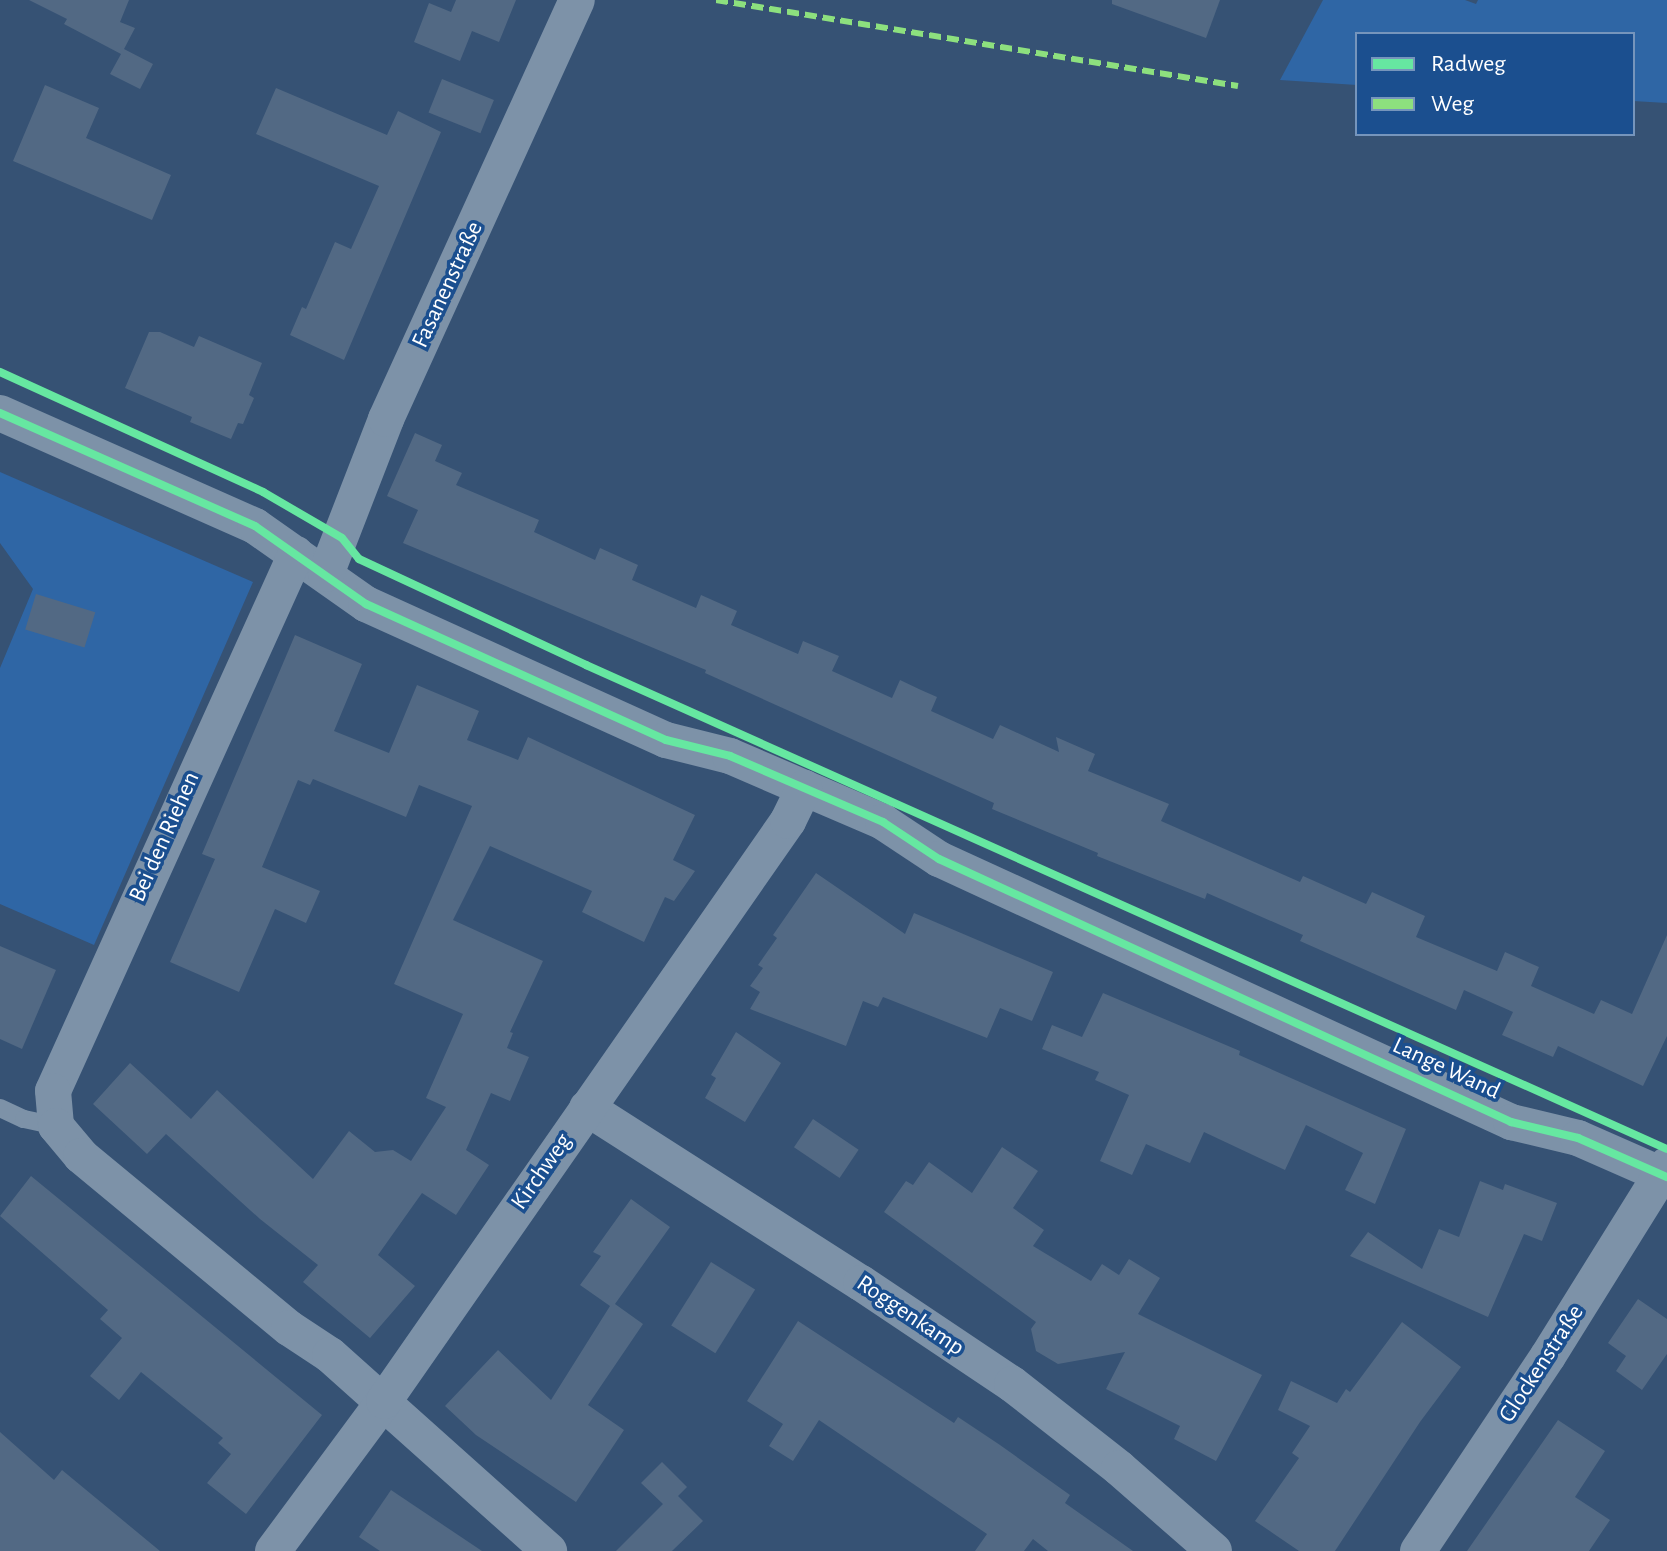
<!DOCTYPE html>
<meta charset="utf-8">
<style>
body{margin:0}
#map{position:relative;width:1667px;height:1551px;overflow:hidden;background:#365274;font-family:"Alegreya Sans",sans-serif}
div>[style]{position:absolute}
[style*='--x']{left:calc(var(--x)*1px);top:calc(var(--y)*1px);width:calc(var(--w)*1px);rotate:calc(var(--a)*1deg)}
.green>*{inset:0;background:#2f66a5}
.building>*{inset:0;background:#526984;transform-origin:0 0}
.service>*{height:18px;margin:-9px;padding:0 9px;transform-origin:9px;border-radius:9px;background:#7d92a8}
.minor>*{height:36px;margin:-18px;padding:0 18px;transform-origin:18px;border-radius:18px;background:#7d92a8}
.quiet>*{height:6px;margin-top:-3px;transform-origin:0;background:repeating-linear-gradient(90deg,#8de07e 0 12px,transparent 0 18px)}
.cycleway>*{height:8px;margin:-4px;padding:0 4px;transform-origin:4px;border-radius:4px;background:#66e7a1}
span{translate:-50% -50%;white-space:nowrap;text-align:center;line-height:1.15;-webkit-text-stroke:7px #1b4f8f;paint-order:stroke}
.street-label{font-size:24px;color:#fff}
.legend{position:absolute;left:1355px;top:32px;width:280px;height:104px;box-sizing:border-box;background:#1b4f8f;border:2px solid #7695bc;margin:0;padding:10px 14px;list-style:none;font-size:24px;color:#fff}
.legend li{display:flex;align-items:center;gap:16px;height:40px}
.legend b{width:40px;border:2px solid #7695bc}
</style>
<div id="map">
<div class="green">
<div style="clip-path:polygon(1323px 0,1465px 0,1476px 4px,1478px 0,1667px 0,1667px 103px,1633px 101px,1633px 34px,1357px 34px,1357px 85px,1280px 80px)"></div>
<div style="clip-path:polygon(0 472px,253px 582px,94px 945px,0 904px,0 668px,33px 589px,0 543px)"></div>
</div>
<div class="building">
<div style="clip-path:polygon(29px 0,129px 0,120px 22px,135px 28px,124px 49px,153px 64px,140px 89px,110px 74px,121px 54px,64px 24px,67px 19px)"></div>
<div style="clip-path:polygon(456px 0,516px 0,499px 42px,472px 31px,460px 61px,414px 42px,429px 3px,451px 12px)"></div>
<div style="clip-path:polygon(1112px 0,1220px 0,1206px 38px,1112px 4px)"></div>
<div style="left:442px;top:79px;width:56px;height:36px;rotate:22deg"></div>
<div style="clip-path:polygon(45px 85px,99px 108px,86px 138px,171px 175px,152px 220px,13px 161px)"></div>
<div style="clip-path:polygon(276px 88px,387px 135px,398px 111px,441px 132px,344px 360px,290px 335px,302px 307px,306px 309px,335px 242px,351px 249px,379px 186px,256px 134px)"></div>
<div style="clip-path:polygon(149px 332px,160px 332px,194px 347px,199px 336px,262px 363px,249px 395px,254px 398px,243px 424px,238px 423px,231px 439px,190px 422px,192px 417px,125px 388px)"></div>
<div style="clip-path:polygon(415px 433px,442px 445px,435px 461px,462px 473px,456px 485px,539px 520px,534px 532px,595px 560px,600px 548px,638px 565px,632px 580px,696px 608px,701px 595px,737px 611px,731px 625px,798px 654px,803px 641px,839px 656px,832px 671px,892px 698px,900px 680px,921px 690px,937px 697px,931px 711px,993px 739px,1000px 725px,1059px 752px,1056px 737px,1095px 754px,1088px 771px,1169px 804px,1161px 821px,1300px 882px,1303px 876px,1366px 904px,1372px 892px,1425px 916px,1416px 937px,1497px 971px,1505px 952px,1539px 967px,1531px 986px,1594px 1014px,1601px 1000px,1632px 1014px,1667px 935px,1667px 1036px,1643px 1086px,1558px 1046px,1553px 1057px,1502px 1035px,1513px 1012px,1464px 990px,1456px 1010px,1300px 941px,1303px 935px,1207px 893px,1205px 899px,1097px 856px,1098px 853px,992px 809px,994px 803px,705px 673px,706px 670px,403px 543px,418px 510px,387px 496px)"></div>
<div style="left:36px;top:594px;width:62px;height:37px;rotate:17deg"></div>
<div style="clip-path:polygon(295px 635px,362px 664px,334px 731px,389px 753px,417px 685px,479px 711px,467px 740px,518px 760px,528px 737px,695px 815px,673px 860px,695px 871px,674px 901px,665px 897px,644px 942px,582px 912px,592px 891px,490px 846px,453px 920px,543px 961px,510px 1032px,513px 1033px,507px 1048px,529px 1057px,510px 1101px,491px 1093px,466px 1150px,489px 1165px,456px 1215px,422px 1193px,378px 1255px,415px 1286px,370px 1338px,303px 1282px,318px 1265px,260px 1219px,166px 1134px,147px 1154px,93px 1104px,130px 1063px,191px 1119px,217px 1090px,313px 1179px,349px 1131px,375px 1152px,393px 1150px,411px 1161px,446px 1107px,426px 1098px,463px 1014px,394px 984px,472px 806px,419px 785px,406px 817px,313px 779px,310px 785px,298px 780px,262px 867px,320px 891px,306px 923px,275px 909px,239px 992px,170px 962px,215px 859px,202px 854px)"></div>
<div style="clip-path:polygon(816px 873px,905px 934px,914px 913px,1053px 972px,1032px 1021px,1000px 1008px,987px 1038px,883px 997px,878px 1007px,863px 1001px,846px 1046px,750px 1009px,760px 992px,750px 986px,763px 968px,758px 965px,777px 938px,773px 935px)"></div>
<div style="clip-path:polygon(0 946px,56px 970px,22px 1049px,0 1039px)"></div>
<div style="clip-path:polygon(1103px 993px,1240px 1051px,1239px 1055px,1406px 1129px,1375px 1204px,1345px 1190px,1363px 1153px,1306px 1125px,1285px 1170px,1204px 1132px,1190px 1163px,1146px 1144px,1132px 1175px,1100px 1161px,1129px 1095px,1095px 1080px,1099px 1072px,1042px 1049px,1052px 1025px,1082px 1037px)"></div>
<div style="clip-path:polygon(736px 1032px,781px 1063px,745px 1122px,705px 1098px,716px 1078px,711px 1075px)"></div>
<div style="left:813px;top:1119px;width:55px;height:34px;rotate:34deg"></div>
<div style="clip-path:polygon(1002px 1147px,1038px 1171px,1013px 1208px,1044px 1230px,1033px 1246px,1091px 1281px,1102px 1264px,1119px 1275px,1129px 1259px,1160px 1278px,1138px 1314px,1262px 1375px,1216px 1461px,1174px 1439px,1180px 1426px,1106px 1389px,1125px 1352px,1058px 1364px,1036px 1351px,1031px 1329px,1036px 1322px,884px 1212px,906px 1181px,913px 1185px,929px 1162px,972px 1193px)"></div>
<div style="clip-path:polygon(31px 1176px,322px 1415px,246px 1514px,207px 1483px,231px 1454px,218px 1443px,223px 1438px,141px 1372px,119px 1400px,90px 1376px,122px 1338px,100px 1319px,108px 1310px,0 1216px)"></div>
<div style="clip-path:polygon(1480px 1181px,1503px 1190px,1505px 1184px,1557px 1203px,1542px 1241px,1524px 1234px,1488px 1317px,1350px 1256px,1368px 1232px,1422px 1269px,1439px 1229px,1459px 1237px)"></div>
<div style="clip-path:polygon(631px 1199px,670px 1227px,615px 1304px,643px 1324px,588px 1405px,624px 1430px,576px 1502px,476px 1435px,445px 1406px,498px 1350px,551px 1400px,610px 1306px,580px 1285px,601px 1256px,593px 1252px)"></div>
<div style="left:711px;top:1262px;width:52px;height:75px;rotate:32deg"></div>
<div style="clip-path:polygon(1638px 1299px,1667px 1319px,1667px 1354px,1642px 1390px,1616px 1371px,1626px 1356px,1608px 1343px)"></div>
<div style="clip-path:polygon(798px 1321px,954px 1423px,958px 1417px,1000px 1445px,1070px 1495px,1065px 1503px,1133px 1551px,1048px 1551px,1033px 1539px,1024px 1551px,975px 1551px,987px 1534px,819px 1420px,793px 1461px,769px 1446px,783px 1424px,747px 1401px)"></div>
<div style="clip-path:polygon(1402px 1322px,1461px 1367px,1420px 1422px,1335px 1551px,1299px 1551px,1255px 1521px,1299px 1458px,1292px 1453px,1310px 1426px,1278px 1410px,1291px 1381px,1337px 1403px,1346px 1389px,1350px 1392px)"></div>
<div style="clip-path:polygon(1558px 1420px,1605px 1451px,1575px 1497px,1610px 1520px,1589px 1551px,1467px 1551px)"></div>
<div style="clip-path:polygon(0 1432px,54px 1480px,62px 1470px,160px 1551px,0 1551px)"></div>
<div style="clip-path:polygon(662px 1462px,687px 1487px,678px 1496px,703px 1521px,672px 1551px,616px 1551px,663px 1504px,641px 1483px)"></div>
<div style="clip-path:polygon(391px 1490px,482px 1551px,380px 1551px,359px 1537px)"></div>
</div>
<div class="service">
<div style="--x:0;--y:1108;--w:26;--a:25"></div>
<div style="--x:24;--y:1119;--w:33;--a:12"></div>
</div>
<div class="minor">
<div style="--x:0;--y:413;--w:279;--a:23.9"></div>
<div style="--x:255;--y:526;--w:136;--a:35.1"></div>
<div style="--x:366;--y:604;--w:329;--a:24.4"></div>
<div style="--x:666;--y:740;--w:66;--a:14"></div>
<div style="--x:730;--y:756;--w:167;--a:23.3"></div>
<div style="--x:883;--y:822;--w:67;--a:33.5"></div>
<div style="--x:939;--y:859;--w:630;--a:24.69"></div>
<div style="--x:1511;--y:1122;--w:69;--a:13.4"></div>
<div style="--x:1578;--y:1138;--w:97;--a:23.7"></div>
<div style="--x:296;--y:554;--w:589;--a:114.35"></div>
<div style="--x:53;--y:1091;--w:35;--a:85"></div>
<div style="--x:56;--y:1126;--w:39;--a:50"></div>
<div style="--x:81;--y:1156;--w:270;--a:39.6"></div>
<div style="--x:289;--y:1328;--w:49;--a:33.4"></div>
<div style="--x:330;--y:1355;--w:294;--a:41.8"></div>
<div style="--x:326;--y:574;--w:166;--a:-68.8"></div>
<div style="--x:386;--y:419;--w:460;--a:-65.5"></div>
<div style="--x:587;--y:1108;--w:325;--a:32.6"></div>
<div style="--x:861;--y:1283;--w:182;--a:33.8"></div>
<div style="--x:1012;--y:1384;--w:136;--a:38.1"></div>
<div style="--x:1119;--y:1468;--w:126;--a:41.1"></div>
<div style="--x:273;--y:1551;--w:187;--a:-53.5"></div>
<div style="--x:384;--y:1401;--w:707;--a:-55.14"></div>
<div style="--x:788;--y:821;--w:37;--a:-64"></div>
<div style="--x:1418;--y:1551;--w:234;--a:-56.3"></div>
<div style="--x:1548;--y:1356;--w:225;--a:-58.1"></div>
</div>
<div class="quiet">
<div style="--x:716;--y:0;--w:529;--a:9.36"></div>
</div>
<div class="cycleway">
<div style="--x:0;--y:372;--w:289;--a:24.5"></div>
<div style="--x:263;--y:492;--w:91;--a:30.2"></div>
<div style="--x:342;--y:538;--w:27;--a:51"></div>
<div style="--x:359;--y:559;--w:251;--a:25"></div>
<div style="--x:586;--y:665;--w:1184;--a:24.12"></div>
<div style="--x:0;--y:413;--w:279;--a:23.9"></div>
<div style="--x:255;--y:526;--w:136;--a:35.1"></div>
<div style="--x:366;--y:604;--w:329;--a:24.4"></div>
<div style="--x:666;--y:740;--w:66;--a:14"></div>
<div style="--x:730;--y:756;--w:167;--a:23.3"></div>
<div style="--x:883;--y:822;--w:67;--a:33.5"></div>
<div style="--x:939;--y:859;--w:630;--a:24.69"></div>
<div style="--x:1511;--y:1122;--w:69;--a:13.4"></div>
<div style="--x:1578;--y:1138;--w:97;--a:23.7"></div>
</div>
<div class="street-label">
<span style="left:448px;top:285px;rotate:-65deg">Fasanenstraße</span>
<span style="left:165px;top:837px;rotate:-66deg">Bei den Riehen</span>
<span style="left:1446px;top:1069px;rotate:25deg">Lange Wand</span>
<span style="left:542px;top:1172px;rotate:-55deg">Kirchweg</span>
<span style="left:910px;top:1316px;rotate:34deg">Roggenkamp</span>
<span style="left:1542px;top:1364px;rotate:-57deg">Glockenstraße</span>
</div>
<ul class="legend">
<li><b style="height:10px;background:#66e7a1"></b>Radweg</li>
<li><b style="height:10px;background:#8de07e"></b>Weg</li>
</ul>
</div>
